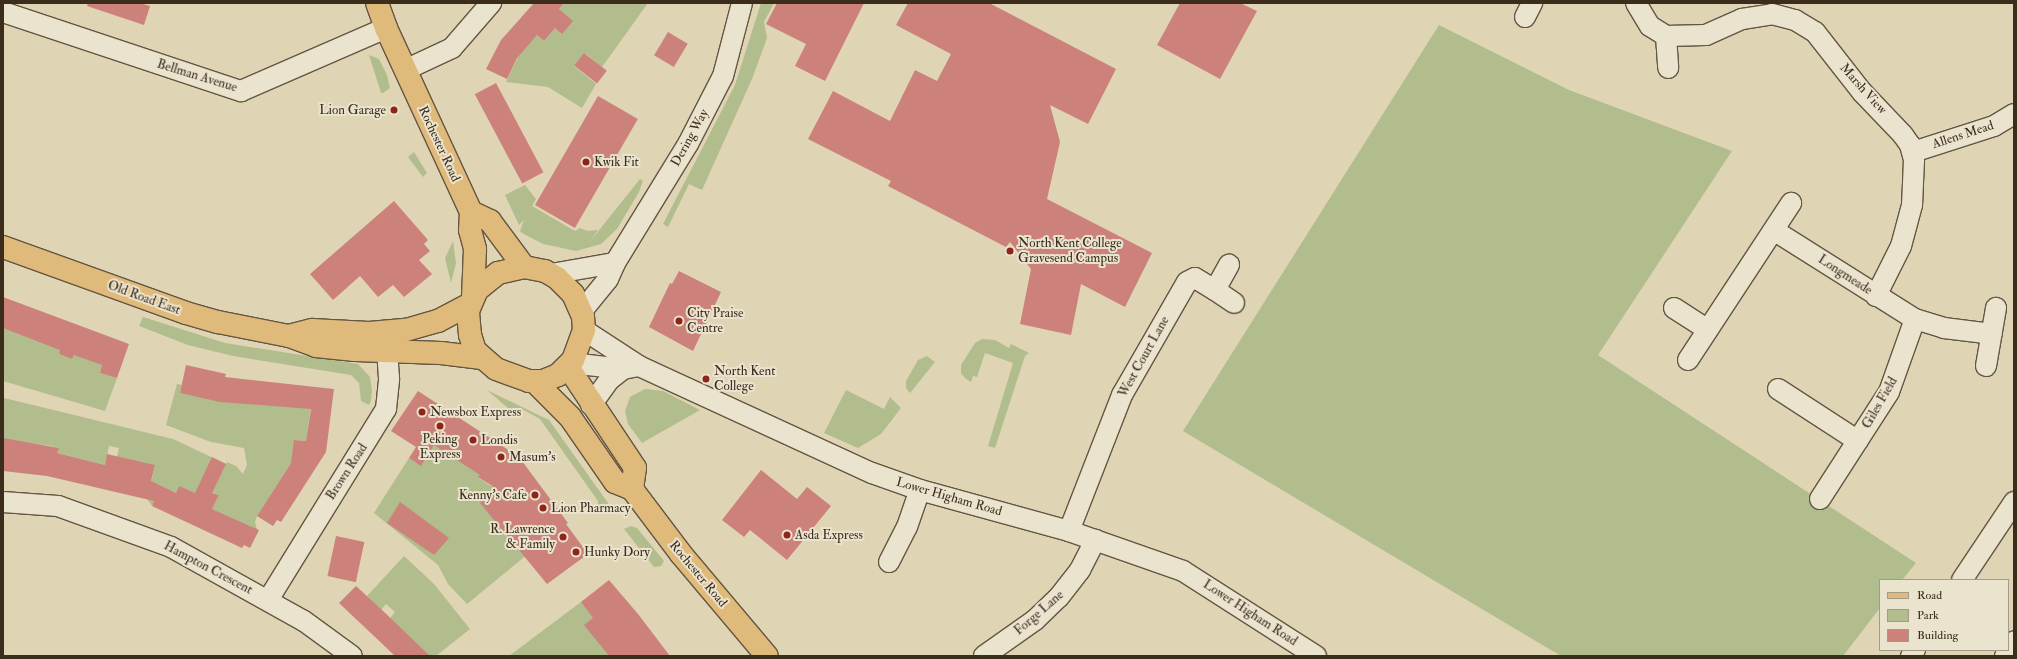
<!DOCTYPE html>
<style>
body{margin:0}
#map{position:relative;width:2017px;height:659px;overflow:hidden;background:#dfd4b4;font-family:"IM FELL Double Pica",serif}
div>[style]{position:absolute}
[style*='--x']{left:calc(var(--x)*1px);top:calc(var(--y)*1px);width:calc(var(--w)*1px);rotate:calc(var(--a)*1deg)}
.green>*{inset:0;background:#b2bd8d}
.building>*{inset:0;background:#cc827a;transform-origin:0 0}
.roads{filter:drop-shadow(1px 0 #645642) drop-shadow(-1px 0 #645642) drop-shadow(0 1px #645642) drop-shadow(0 -1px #645642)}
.minor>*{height:20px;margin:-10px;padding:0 10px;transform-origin:10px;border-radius:10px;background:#eae3ce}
.major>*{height:22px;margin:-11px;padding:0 11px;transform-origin:11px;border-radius:11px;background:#e0ba7a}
.dots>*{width:11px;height:11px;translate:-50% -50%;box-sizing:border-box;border:2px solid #eae3ce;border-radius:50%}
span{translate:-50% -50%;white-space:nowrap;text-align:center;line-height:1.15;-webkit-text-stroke:4px #eae3ce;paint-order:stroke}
.street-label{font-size:13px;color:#3b2c1c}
.poi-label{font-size:13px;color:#3b2c1c}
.right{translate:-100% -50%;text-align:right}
.left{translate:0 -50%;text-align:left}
.frame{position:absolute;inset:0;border:4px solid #3b2c1c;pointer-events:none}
.legend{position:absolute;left:1879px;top:579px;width:130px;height:72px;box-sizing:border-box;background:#eae3ce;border:1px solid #a49a87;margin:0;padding:5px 7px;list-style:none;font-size:12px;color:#3b2c1c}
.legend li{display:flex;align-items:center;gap:8px;height:20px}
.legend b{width:20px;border:1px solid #a49a87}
</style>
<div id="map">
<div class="green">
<div style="clip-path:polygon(564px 3px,648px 3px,602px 67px,585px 53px,574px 66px,596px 84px,582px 108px,548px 87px,506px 82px,521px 51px,537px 35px,544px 41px,555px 28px,559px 9px)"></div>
<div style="clip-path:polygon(761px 3px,774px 3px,764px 22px,767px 38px,752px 79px,702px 190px,689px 184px,668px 227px,663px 224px,735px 85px)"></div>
<div style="clip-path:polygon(1439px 25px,1569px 90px,1732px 151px,1598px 355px,1916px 563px,1902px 580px,1880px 580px,1880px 608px,1843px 656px,1561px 656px,1183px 431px)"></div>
<div style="clip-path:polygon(369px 55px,379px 59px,387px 75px,390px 88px,383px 93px,381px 93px)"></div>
<div style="clip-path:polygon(414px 152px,427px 173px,423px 177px,408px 157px)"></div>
<div style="clip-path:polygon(640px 179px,643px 181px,639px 192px,617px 229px,601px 244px,576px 251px,543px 244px,522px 233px,520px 231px,524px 220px,519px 225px,505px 195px,525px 185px,536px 199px,532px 206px,575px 231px,580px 228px,588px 231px,598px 230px,588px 244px)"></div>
<div style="clip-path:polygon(453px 241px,456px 263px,451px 283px,445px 258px)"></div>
<div style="clip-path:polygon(143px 317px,225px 343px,358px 364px,370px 377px,372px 390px,371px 401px,369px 405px,361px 401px,359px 383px,351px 375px,233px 356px,188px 345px,139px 326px)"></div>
<div style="clip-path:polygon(3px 328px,63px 344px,59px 354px,72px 359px,74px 355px,105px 357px,100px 373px,117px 378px,105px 411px,3px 381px)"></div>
<div style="clip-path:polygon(982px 339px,995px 340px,1009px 348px,1011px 344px,1029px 353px,1025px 356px,995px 448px,988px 446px,1013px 363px,985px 353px,977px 377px,973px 376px,971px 382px,965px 378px,961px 373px,961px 365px,975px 343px)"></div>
<div style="clip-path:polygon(927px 356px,935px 362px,910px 393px,906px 388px,906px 381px,918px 360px)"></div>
<div style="clip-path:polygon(177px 384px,182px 385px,180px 393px,311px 406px,306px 441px,295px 440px,296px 455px,257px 516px,255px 522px,258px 534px,254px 533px,255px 529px,212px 509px,219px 495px,213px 493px,206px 506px,179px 486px,176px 493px,161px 486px,152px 506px,147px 499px,155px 465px,115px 467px,119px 448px,109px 446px,105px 465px,57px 453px,58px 448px,52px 446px,30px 443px,4px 448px,3px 392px,4px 398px,173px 439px,226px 464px,227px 462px,236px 466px,243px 474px,247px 465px,244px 448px,211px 442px,166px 425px)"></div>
<div style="clip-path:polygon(645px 389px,663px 391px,700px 410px,642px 443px,628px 424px,625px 411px,630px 397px)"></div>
<div style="clip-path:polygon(487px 390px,549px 420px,608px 503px,605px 512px,598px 510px,598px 501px,540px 419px,522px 409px,515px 414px)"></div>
<div style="clip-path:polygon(846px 390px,884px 409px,890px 397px,901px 408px,881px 434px,858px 448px,824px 433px)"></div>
<div style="clip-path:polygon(436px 442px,485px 468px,479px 478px,491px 486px,501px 479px,519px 516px,501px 530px,512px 543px,536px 525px,534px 549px,467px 604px,448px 584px,438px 565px,374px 513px,409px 458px,421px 465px)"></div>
<div style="clip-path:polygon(631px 526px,637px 528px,664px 561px,661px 566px,654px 567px,624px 529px)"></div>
<div style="clip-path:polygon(404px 556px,434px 584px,470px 629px,436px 656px,429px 656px,390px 618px,395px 612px,386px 604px,381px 610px,367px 596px)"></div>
<div style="clip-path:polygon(581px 602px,593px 617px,617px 631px,600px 645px,610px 656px,509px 656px)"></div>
</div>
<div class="building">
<div style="clip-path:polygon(88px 3px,140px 3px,150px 6px,144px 25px,87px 6px)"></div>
<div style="clip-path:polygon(534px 3px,564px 3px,559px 9px,573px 21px,562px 34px,555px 28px,544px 41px,537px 35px,517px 58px,507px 79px,486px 69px,501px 40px)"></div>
<div style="clip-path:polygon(777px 3px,864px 3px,825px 81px,795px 66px,806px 44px,766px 24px)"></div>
<div style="clip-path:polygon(908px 3px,989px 3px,1116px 69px,1088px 124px,1050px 105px,1060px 142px,1047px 199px,1152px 253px,1125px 307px,1081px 284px,1071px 335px,1020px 324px,1031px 269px,1010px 242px,1006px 247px,888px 186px,891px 181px,808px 139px,833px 91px,890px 121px,915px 70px,937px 81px,951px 54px,896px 25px)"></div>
<div style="clip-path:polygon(1180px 3px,1240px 3px,1257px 11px,1220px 79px,1157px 45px)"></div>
<div style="left:668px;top:32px;width:23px;height:27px;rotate:31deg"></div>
<div style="left:584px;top:53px;width:29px;height:16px;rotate:38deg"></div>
<div style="left:496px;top:83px;width:101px;height:24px;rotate:62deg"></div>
<div style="left:598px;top:96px;width:46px;height:126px;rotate:30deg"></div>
<div style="clip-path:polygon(394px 201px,428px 240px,424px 244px,430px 251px,419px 260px,432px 274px,404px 297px,393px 285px,378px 297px,360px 276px,333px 300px,310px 274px)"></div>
<div style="clip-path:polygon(679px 271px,721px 292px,693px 351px,649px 327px,670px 283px,672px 284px)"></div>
<div style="clip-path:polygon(3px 297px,129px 344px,117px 378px,100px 373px,102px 365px,74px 355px,72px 359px,59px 354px,60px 350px,3px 328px)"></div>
<div style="clip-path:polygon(186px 365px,226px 374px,225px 377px,334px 389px,326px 452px,281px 522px,277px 520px,273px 526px,257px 516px,291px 463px,294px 440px,306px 441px,311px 409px,220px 402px,180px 393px)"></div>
<div style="clip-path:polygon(418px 391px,519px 457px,568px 523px,566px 524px,588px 554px,547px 584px,480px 503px,494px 487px,478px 477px,480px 475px,434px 445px,421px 466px,409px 458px,416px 447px,391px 431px)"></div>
<div style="clip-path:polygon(3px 438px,59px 448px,57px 453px,105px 465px,107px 454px,155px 465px,151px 481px,176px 493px,179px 486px,195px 493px,212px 457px,226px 464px,212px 493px,219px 495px,212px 509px,259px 530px,250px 548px,244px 545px,242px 548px,152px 506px,154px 501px,47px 476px,3px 471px)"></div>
<div style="clip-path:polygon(761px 470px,797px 499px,807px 487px,831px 506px,787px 560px,750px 530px,744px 537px,722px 520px)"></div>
<div style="clip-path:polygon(400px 502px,449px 538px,434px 555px,387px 523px)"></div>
<div style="left:336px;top:536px;width:29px;height:41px;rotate:12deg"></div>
<div style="clip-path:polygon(609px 580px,638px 614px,670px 656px,609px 656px,584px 625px,593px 618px,581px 602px)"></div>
<div style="clip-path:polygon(356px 586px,381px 609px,430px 656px,395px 656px,375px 637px,339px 603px)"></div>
</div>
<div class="roads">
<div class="minor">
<div style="--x:1636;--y:3;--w:27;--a:59"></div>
<div style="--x:1650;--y:26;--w:19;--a:32"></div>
<div style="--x:1666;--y:36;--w:40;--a:-1.4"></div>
<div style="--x:1706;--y:35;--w:39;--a:-24"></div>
<div style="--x:1742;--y:19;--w:30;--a:-9"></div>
<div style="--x:1772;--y:14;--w:24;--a:15"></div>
<div style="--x:1795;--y:20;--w:23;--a:31"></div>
<div style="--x:1815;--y:32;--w:76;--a:51.9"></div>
<div style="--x:1862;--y:92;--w:59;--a:46.4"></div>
<div style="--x:1903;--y:135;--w:12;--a:55"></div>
<div style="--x:1910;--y:145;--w:16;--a:75"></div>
<div style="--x:1914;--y:160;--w:45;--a:92.5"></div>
<div style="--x:1912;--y:205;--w:42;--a:105"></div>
<div style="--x:1901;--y:246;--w:56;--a:116.6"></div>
<div style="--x:3;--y:12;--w:251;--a:18.4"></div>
<div style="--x:241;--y:91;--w:158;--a:-23.5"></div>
<div style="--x:1525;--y:17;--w:16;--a:-63"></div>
<div style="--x:1666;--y:36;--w:32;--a:86"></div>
<div style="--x:405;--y:70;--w:52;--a:-25.1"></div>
<div style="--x:452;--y:48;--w:60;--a:-49.1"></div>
<div style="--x:1913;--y:152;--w:85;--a:-17.8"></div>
<div style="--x:1994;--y:126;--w:23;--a:-31"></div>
<div style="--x:1775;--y:231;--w:165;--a:32.2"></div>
<div style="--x:1915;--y:319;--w:30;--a:17"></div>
<div style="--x:1944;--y:328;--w:48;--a:7.1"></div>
<div style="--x:551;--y:274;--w:65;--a:-9.8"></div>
<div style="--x:1215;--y:290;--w:23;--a:34"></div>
<div style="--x:1674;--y:308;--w:40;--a:32.9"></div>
<div style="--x:582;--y:311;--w:41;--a:-50.9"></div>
<div style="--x:608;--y:279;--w:17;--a:-66"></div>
<div style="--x:615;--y:263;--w:140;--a:-58.5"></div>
<div style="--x:688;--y:144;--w:76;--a:-62.8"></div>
<div style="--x:723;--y:76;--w:75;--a:-75.4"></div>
<div style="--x:584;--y:330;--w:66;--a:33.2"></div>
<div style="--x:639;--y:366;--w:256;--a:24.7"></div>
<div style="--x:872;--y:473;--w:51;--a:19.5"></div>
<div style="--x:920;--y:490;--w:155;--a:15.4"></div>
<div style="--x:1069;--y:531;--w:121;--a:19.3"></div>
<div style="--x:1183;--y:571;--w:158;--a:32.6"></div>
<div style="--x:1688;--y:360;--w:188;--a:-56.7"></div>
<div style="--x:571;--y:363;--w:52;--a:6.6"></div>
<div style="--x:1986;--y:366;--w:59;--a:-80.2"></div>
<div style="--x:1778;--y:389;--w:95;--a:33"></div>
<div style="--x:591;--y:405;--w:31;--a:-54"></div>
<div style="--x:609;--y:380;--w:18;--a:-38"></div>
<div style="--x:623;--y:369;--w:16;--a:-11"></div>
<div style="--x:1820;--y:499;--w:127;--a:-57.2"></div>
<div style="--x:1889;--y:392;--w:77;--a:-70.4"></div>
<div style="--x:3;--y:502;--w:55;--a:4.2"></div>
<div style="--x:58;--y:506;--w:120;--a:19.9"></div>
<div style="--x:171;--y:547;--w:152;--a:29.1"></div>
<div style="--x:304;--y:621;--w:59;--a:36.1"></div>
<div style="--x:1069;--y:531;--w:146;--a:-68.7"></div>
<div style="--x:1122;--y:395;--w:130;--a:-60.1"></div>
<div style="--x:1187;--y:282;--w:9;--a:-27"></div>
<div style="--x:1195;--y:278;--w:23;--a:31"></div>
<div style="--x:1215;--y:290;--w:29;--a:-61"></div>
<div style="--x:889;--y:562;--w:39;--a:-63"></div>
<div style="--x:907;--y:527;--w:39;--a:-71"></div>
<div style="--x:1962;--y:580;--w:94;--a:-56.3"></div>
<div style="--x:268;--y:600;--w:225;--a:-58.3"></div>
<div style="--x:386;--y:409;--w:31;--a:-84"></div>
<div style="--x:389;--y:378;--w:42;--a:-94.1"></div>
<div style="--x:984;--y:656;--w:62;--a:-35.2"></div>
<div style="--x:1035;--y:620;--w:33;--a:-44"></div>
<div style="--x:1059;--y:597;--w:34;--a:-52"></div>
<div style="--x:1080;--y:570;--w:34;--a:-63"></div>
<div style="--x:1911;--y:656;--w:7;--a:-56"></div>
<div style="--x:2005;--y:656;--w:17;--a:-59"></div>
</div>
<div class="major">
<div style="--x:377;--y:3;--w:27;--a:70"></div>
<div style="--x:386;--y:28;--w:203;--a:65.2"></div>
<div style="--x:471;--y:212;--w:21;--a:25"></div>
<div style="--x:490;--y:221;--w:57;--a:53.5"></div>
<div style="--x:471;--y:212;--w:18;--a:93"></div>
<div style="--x:470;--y:230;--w:20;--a:75"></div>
<div style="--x:475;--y:249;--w:48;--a:92.4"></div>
<div style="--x:3;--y:247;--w:195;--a:19.8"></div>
<div style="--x:186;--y:313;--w:33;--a:16"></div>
<div style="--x:218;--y:322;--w:72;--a:11.2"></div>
<div style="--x:289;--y:336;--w:29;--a:20"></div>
<div style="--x:316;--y:346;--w:39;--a:6"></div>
<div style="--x:355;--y:350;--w:86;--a:2"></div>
<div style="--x:441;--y:353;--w:41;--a:7"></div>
<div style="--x:524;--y:267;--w:21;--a:11"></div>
<div style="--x:545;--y:271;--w:14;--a:30"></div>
<div style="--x:557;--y:278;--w:23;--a:45"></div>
<div style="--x:573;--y:294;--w:24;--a:66"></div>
<div style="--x:583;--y:316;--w:14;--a:86"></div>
<div style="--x:584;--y:330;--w:32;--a:110"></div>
<div style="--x:573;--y:360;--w:21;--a:135"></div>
<div style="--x:558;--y:375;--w:16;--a:158"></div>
<div style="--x:543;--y:381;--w:14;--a:180"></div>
<div style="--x:529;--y:381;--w:35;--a:-160"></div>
<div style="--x:496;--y:369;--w:28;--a:-139"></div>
<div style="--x:475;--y:351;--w:17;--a:-107"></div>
<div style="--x:470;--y:335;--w:24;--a:-95"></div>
<div style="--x:468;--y:311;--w:23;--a:-67"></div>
<div style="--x:477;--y:290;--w:27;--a:-39"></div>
<div style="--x:498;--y:273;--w:27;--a:-13"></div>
<div style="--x:289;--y:336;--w:24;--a:-15"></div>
<div style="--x:312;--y:330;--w:57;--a:3"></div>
<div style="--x:369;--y:333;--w:37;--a:-5"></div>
<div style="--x:406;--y:330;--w:33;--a:-16"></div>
<div style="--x:438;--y:321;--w:36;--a:-28"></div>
<div style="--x:568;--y:367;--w:121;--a:56.4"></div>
<div style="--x:635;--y:468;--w:21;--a:98"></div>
<div style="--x:535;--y:382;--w:49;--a:45"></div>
<div style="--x:570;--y:417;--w:79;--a:55.3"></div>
<div style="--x:615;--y:482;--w:18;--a:22"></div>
<div style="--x:632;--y:489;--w:81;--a:53"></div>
<div style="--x:681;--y:554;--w:133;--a:49.9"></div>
</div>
</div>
<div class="dots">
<div style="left:394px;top:110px;background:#8f2418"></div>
<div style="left:586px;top:162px;background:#8f2418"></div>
<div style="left:1010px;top:251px;background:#8f2418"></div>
<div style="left:679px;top:321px;background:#8f2418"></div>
<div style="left:706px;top:379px;background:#8f2418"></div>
<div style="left:422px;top:412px;background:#8f2418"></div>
<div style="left:440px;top:426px;background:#8f2418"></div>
<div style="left:473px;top:440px;background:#8f2418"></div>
<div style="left:501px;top:457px;background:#8f2418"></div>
<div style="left:535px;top:495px;background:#8f2418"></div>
<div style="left:543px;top:508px;background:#8f2418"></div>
<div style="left:787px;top:535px;background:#8f2418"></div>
<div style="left:563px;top:537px;background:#8f2418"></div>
<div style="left:576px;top:552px;background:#8f2418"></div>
</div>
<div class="street-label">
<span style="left:197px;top:76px;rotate:17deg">Bellman Avenue</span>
<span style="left:1863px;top:89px;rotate:48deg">Marsh View</span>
<span style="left:1963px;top:135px;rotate:-18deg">Allens Mead</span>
<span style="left:690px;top:138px;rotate:-61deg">Dering Way</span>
<span style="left:439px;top:144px;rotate:65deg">Rochester Road</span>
<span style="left:1845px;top:275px;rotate:33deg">Longmeade</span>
<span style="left:144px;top:298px;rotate:20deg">Old Road East</span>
<span style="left:1144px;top:357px;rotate:-61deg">West Court Lane</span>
<span style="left:1880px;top:403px;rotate:-60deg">Giles Field</span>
<span style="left:347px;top:472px;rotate:-57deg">Brown Road</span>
<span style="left:949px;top:497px;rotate:16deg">Lower Higham Road</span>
<span style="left:208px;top:568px;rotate:28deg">Hampton Crescent</span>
<span style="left:698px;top:574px;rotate:50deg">Rochester Road</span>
<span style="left:1039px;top:613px;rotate:-41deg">Forge Lane</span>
<span style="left:1250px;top:613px;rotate:33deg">Lower Higham Road</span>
</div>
<div class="poi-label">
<span class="right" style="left:386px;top:110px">Lion Garage</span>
<span class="left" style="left:594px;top:162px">Kwik Fit</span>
<span class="left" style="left:1018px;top:251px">North Kent College<br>Gravesend Campus</span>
<span class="left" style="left:687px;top:321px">City Praise<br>Centre</span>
<span class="left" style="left:714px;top:379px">North Kent<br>College</span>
<span class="left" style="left:430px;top:412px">Newsbox Express</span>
<span style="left:440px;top:447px">Peking<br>Express</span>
<span class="left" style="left:481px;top:440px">Londis</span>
<span class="left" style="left:509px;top:457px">Masum's</span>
<span class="right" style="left:527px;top:495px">Kenny's Cafe</span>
<span class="left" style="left:551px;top:508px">Lion Pharmacy</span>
<span class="right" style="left:555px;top:537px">R. Lawrence<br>&amp; Family</span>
<span class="left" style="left:795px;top:535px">Asda Express</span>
<span class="left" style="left:584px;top:552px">Hunky Dory</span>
</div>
<div class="frame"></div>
<ul class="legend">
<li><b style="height:5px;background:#e0ba7a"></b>Road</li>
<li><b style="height:11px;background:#b2bd8d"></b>Park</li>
<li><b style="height:11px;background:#cc827a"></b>Building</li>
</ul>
</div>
